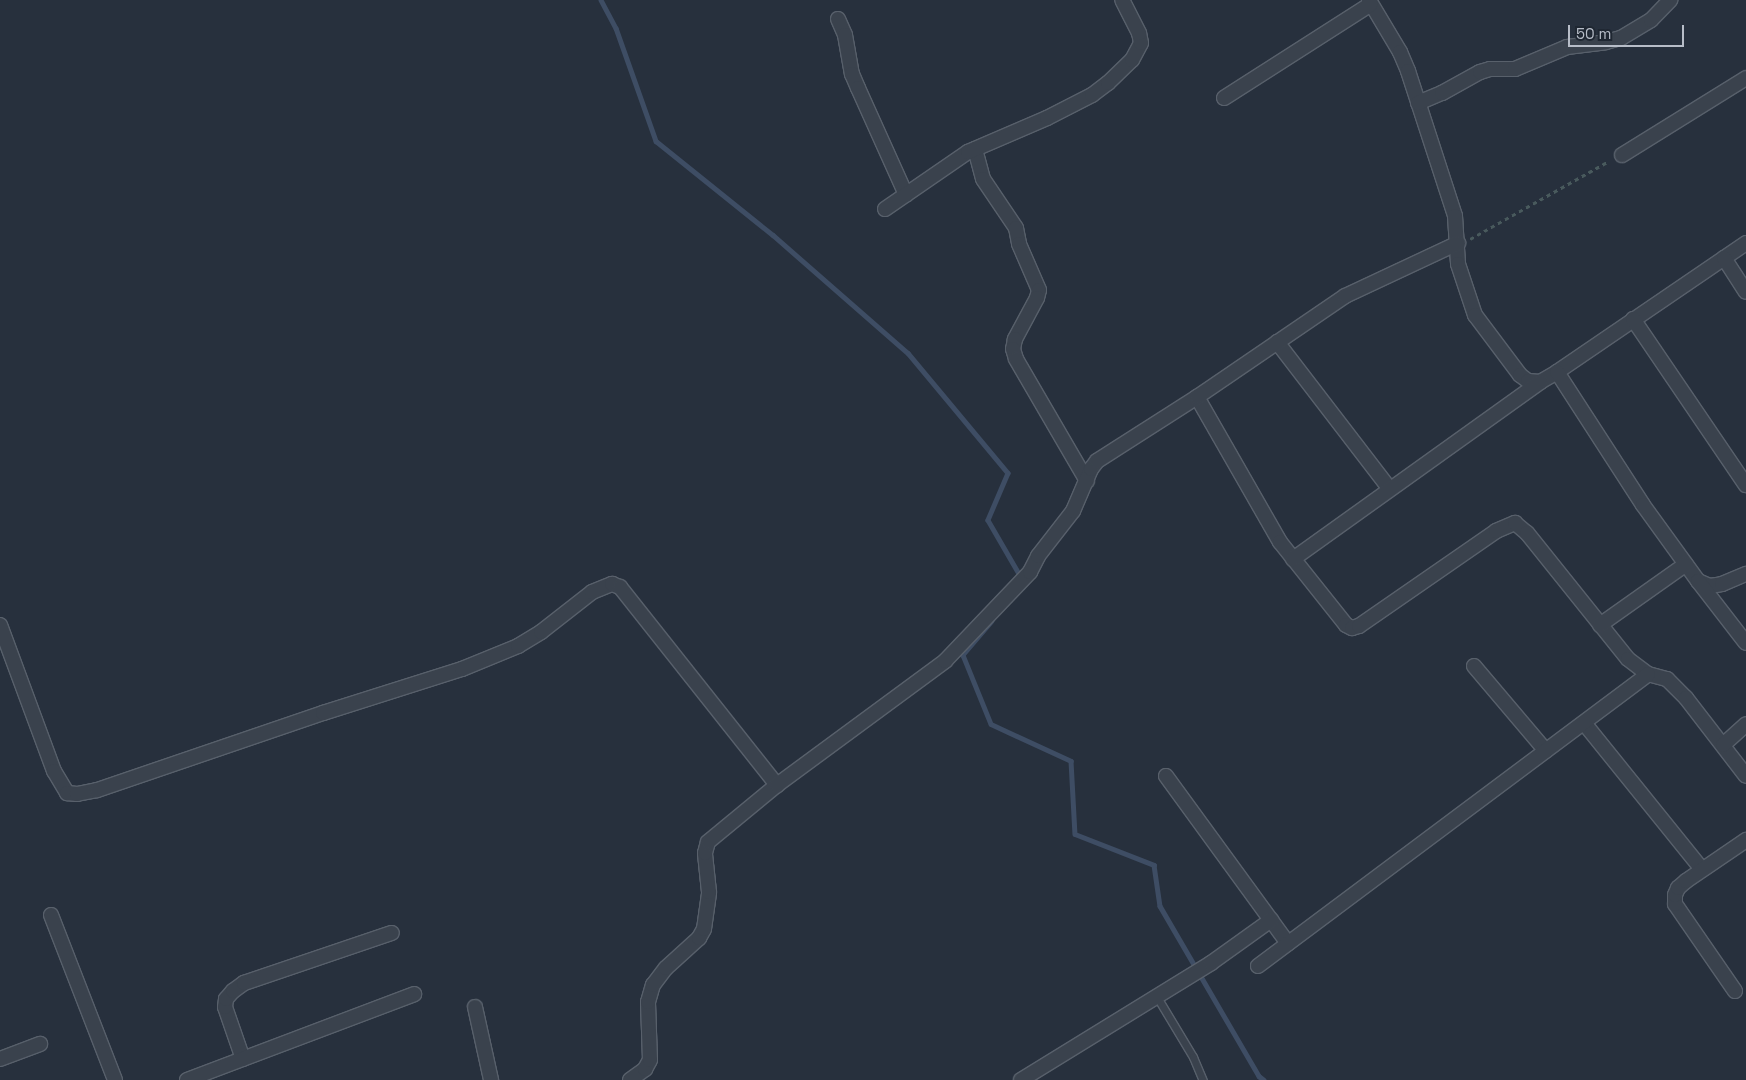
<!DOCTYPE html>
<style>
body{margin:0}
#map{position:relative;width:1746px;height:1080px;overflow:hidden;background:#27303d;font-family:"Space Grotesk",sans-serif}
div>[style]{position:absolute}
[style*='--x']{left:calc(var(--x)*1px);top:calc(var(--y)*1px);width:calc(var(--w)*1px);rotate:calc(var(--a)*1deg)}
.stream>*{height:4.5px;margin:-2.25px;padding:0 2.25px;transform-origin:2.25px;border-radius:2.25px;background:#3e4d64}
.path>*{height:2.5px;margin-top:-1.25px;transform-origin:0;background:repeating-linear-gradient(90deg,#495a5d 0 4px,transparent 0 8px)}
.roads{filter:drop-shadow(1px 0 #58606b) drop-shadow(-1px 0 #58606b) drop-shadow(0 1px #58606b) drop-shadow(0 -1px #58606b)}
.service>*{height:7px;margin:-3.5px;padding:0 3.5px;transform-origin:3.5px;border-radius:3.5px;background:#3a424d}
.minor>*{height:14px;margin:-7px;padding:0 7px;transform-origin:7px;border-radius:7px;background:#3a424d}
span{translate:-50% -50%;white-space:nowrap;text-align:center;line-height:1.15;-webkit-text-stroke:5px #1f2732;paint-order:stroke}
.scale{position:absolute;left:1568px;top:25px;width:116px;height:22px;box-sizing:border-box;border:2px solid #b7bdc8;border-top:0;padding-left:6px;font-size:15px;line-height:18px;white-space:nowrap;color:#b7bdc8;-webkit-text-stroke:4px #1f2732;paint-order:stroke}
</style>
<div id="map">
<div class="stream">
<div style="--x:601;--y:0;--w:32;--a:62"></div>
<div style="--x:616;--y:28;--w:120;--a:70.5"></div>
<div style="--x:656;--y:141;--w:150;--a:38.8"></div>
<div style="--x:773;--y:235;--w:179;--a:41.2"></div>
<div style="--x:908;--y:353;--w:156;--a:50.2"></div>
<div style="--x:1008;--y:473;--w:51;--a:113.1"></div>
<div style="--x:988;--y:520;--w:68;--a:60"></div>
<div style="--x:992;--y:621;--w:45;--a:130.5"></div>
<div style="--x:963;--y:655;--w:74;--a:67.9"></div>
<div style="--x:991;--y:724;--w:88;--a:24.8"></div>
<div style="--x:1071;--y:761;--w:73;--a:86.9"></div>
<div style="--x:1075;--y:834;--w:85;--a:21.4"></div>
<div style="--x:1154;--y:865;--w:41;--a:81.7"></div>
<div style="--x:1160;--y:906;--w:197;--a:59.8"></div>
<div style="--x:1259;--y:1076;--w:6;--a:39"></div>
</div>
<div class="path">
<div style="--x:1470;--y:239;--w:159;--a:-29.3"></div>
</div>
<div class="roads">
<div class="service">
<div style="--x:1157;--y:997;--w:70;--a:59"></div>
<div style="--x:1193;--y:1057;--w:25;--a:67"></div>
</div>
<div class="minor">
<div style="--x:1369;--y:0;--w:61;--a:59.2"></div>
<div style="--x:1400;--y:52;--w:21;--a:67"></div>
<div style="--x:1408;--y:71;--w:152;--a:72"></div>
<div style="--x:1455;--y:216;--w:48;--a:86.4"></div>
<div style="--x:1458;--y:264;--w:54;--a:71.6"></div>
<div style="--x:1475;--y:315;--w:75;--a:53.1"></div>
<div style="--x:1520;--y:375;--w:10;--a:37"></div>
<div style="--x:1528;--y:381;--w:12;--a:5"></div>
<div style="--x:1540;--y:382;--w:20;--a:-30"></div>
<div style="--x:1557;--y:372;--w:229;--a:-34.3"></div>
<div style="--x:838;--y:19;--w:17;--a:66"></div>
<div style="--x:845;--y:35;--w:40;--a:80"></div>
<div style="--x:852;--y:74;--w:15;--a:67"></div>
<div style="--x:858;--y:88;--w:117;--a:65.8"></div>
<div style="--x:1224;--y:98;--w:174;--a:-32.6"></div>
<div style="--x:1418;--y:103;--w:26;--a:-23"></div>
<div style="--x:1442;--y:93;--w:43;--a:-28.9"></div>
<div style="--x:1480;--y:72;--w:10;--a:-17"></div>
<div style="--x:1490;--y:69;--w:25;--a:0"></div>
<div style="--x:1515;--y:69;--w:56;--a:-22.9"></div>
<div style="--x:1567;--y:47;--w:39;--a:-7"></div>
<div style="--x:1606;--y:42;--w:16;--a:-15"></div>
<div style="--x:1621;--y:38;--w:35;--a:-31"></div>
<div style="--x:1651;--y:20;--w:28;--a:-46"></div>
<div style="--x:975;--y:149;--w:31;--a:75"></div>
<div style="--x:983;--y:179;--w:59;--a:56"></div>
<div style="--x:1016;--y:228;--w:16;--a:79"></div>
<div style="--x:1019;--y:244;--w:50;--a:66.5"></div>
<div style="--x:1039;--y:290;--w:8;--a:104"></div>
<div style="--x:1037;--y:298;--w:47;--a:118.2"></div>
<div style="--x:1015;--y:339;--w:10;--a:101"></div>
<div style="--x:1013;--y:349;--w:10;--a:73"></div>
<div style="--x:1016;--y:359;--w:141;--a:59.8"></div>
<div style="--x:1622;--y:155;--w:146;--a:-31.8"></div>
<div style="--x:885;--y:209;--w:101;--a:-34.5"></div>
<div style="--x:968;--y:152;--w:86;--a:-23.3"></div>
<div style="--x:1047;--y:118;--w:51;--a:-27.1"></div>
<div style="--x:1092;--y:95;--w:20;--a:-37"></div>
<div style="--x:1108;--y:83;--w:33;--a:-44"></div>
<div style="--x:1132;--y:60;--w:19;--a:-62"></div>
<div style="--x:1141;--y:43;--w:10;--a:-101"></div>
<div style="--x:1139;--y:33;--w:37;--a:-117"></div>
<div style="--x:1724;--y:258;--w:40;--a:57.1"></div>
<div style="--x:1633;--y:319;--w:201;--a:55.8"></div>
<div style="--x:1277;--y:342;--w:185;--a:52.5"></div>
<div style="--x:1557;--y:372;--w:158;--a:57.1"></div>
<div style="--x:1643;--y:505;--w:94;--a:54.1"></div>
<div style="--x:1698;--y:581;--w:13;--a:23"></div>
<div style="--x:1710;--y:586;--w:12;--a:-9"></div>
<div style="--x:1722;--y:584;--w:26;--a:-23"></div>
<div style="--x:1197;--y:397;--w:167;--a:60.2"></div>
<div style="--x:1280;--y:542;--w:106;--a:51.5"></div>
<div style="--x:1346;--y:625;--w:7;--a:27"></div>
<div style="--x:1352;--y:628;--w:7;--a:-16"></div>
<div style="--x:1359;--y:626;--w:167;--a:-34.7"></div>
<div style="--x:1496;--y:531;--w:21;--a:-23"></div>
<div style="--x:1515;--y:523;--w:16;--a:40"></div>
<div style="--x:1527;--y:533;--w:161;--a:51.3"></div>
<div style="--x:1628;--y:659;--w:25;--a:37"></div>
<div style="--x:1648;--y:674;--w:20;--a:15"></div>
<div style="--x:1667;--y:679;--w:27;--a:45"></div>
<div style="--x:1686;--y:698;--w:98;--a:52.4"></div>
<div style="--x:1293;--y:559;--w:304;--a:-35.6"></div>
<div style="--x:1698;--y:581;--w:78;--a:52.3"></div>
<div style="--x:0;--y:625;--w:156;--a:69.7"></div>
<div style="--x:54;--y:771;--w:26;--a:59"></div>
<div style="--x:67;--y:793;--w:10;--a:6"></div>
<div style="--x:77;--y:794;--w:20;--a:-11"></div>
<div style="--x:97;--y:790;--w:239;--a:-18.8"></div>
<div style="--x:323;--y:713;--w:146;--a:-17.6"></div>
<div style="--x:462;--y:669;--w:61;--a:-22.3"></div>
<div style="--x:518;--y:646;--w:27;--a:-31"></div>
<div style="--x:541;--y:632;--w:65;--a:-38.1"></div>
<div style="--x:592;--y:592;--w:22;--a:-22"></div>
<div style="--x:612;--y:584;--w:9;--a:21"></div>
<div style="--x:620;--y:587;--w:253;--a:51.6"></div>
<div style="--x:1600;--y:625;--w:105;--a:-35.3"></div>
<div style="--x:1474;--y:666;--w:111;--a:49.7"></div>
<div style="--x:1584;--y:723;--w:188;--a:51.1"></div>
<div style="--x:1723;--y:745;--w:31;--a:-42"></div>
<div style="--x:1166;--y:776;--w:207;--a:53.9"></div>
<div style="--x:51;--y:915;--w:177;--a:68.8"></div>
<div style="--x:1258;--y:966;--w:487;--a:-36.8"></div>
<div style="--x:1735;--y:991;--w:106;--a:-124.6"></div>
<div style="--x:1675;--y:904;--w:9;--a:-90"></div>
<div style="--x:1675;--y:895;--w:8;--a:-67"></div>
<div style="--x:1678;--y:888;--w:11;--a:-41"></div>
<div style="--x:1686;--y:881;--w:73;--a:-34.3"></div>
<div style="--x:475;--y:1007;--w:75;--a:77.6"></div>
<div style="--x:0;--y:1059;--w:43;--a:-20.6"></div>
<div style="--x:243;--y:1059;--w:55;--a:-109.1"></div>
<div style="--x:225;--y:1007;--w:8;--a:-83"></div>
<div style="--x:226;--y:999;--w:11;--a:-49"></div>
<div style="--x:233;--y:991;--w:14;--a:-36"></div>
<div style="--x:244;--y:983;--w:156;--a:-18.7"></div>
<div style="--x:187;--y:1080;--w:243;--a:-20.7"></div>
<div style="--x:630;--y:1080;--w:19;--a:-36"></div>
<div style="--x:645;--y:1069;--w:10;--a:-61"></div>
<div style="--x:650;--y:1060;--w:58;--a:-92"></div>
<div style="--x:648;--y:1002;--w:18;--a:-74"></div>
<div style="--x:653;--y:985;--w:21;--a:-53"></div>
<div style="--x:666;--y:968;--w:45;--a:-42.3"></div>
<div style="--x:699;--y:938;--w:10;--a:-61"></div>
<div style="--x:704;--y:929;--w:37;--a:-82"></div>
<div style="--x:709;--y:892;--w:39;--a:-96"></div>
<div style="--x:705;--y:853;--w:11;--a:-75"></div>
<div style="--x:708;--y:842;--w:89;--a:-39.6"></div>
<div style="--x:777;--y:785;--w:209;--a:-36.4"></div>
<div style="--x:945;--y:661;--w:123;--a:-46.3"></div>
<div style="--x:1030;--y:572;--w:18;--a:-63"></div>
<div style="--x:1038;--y:556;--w:57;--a:-52.1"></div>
<div style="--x:1073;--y:511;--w:46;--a:-66.8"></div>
<div style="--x:1091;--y:469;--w:10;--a:-53"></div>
<div style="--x:1097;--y:461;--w:119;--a:-32.6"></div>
<div style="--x:1197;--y:397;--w:179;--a:-34.3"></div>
<div style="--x:1345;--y:296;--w:125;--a:-25.1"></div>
<div style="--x:1021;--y:1080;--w:223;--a:-31.6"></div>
<div style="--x:1211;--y:963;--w:74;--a:-35.6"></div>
</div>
</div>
<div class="scale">50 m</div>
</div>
